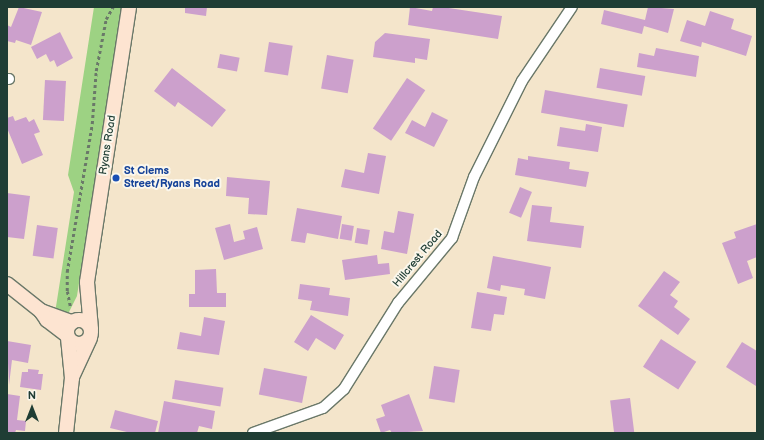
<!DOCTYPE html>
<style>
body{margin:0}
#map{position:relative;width:764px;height:440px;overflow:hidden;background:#f4e5cb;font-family:"Balsamiq Sans",sans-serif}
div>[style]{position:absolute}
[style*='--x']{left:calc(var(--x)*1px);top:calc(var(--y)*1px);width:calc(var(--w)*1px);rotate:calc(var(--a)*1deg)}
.green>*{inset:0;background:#9dd283}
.building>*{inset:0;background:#cca0cc;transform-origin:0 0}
.path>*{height:2.5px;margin-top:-1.25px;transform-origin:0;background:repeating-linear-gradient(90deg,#6a7869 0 3px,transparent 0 6px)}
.roads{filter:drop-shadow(1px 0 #6a7869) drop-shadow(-1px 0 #6a7869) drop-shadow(0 1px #6a7869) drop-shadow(0 -1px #6a7869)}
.street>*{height:10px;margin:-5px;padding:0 5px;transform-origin:5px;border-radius:5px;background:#fff}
.secondary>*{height:14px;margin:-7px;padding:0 7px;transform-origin:7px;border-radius:7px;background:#fde4d1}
.secondary>.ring{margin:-7px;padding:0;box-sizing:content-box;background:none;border:14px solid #fde4d1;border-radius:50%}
.dots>*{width:11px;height:11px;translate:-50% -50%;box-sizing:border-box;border:2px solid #fbf7ec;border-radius:50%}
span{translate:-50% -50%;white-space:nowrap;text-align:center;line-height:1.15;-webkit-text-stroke:4px #fbf7ec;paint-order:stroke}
.street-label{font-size:11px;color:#1f3d34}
.transit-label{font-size:11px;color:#164399;font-weight:700}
.left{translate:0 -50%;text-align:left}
.frame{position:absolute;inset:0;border:8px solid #1f3d34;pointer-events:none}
.north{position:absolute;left:12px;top:388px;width:40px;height:40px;-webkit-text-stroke:3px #fbf7ec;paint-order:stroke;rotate:0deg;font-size:11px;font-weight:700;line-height:16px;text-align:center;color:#1f3d34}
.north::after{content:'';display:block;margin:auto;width:14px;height:18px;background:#1f3d34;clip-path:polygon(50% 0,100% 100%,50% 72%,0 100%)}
</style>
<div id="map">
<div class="green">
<div style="clip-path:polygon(94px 7px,122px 7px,77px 296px,69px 312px,55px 313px,74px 192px,68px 175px)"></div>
</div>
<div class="building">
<div style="clip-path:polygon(19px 7px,42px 12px,31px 45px,16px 40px,15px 43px,7px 41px,7px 25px,11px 27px)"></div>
<div style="clip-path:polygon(185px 7px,207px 7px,206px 16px,185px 13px)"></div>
<div style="clip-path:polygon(410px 7px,432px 11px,433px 7px,442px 7px,502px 16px,498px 39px,408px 25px)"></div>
<div style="clip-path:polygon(648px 7px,674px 9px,668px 33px,644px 26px,642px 34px,601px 24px,604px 10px,645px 20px)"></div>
<div style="clip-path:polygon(710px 11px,734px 19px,731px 29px,752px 36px,746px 56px,702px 42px,701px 47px,680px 41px,687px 20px,705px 26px)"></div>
<div style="clip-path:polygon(60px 32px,73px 58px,57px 67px,54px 60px,50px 62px,46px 54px,37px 59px,31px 47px)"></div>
<div style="clip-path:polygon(385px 33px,430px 39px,427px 60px,415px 58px,415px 63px,373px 57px,375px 42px)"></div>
<div style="left:269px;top:42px;width:24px;height:30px;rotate:9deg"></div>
<div style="clip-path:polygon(656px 48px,699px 56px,696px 77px,637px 67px,639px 53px,654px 56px)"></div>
<div style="left:220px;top:54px;width:20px;height:14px;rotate:11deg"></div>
<div style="left:327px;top:55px;width:27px;height:34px;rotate:10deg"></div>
<div style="clip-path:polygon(172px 68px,226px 110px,212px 127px,178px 102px,175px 107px,154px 91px)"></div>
<div style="left:600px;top:68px;width:46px;height:20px;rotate:10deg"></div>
<div style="left:407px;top:78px;width:22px;height:61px;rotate:34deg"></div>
<div style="left:45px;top:80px;width:21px;height:40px;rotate:3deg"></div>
<div style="left:545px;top:90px;width:84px;height:23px;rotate:10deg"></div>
<div style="clip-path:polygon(432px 112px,448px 120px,434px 147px,405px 133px,412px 120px,425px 127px)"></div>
<div style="clip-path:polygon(13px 116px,15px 121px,26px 117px,29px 122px,34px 119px,40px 132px,34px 134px,43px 155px,22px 164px,7px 128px,7px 118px)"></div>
<div style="clip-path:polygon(586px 124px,602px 127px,598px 152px,557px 146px,560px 127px,585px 131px)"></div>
<div style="clip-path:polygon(368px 153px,386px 156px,379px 194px,341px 187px,345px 169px,364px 173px)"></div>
<div style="clip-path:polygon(528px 156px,570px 162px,569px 169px,589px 172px,586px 187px,515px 175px,518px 158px,528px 160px)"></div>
<div style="clip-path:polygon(227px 177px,270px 181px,267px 215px,248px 214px,249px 198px,226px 196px)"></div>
<div style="left:520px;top:187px;width:13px;height:28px;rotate:23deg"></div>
<div style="clip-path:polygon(7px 193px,30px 196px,24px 239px,7px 237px)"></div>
<div style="clip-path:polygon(532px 205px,552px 207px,550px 222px,584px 226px,581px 248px,527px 241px)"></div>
<div style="clip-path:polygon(297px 208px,342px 216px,338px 239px,307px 233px,305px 243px,291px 241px)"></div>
<div style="clip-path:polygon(398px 211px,414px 214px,407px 254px,381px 249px,384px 231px,394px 233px)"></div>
<div style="clip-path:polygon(230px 224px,234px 242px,245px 239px,243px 231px,257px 227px,263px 249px,224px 260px,215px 228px)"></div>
<div style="left:342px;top:224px;width:12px;height:15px;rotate:9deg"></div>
<div style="clip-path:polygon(757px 224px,757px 257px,747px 261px,753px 278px,738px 284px,722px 243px,736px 238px,734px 232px)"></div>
<div style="left:37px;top:225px;width:21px;height:31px;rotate:8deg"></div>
<div style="left:357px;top:228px;width:13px;height:15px;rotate:9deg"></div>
<div style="clip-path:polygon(377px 255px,378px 264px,389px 263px,390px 274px,345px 280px,342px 260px)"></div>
<div style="clip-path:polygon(493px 256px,551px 267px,545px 299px,524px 295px,525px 289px,501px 285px,500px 291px,487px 288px)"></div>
<div style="clip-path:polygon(216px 269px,217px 293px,226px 293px,226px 307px,189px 307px,189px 294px,195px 294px,195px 270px)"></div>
<div style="clip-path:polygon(664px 271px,680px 282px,670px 295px,678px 301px,674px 307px,690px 319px,678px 335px,638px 306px)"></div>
<div style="clip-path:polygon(300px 284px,330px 288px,329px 295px,350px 298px,348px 316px,310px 310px,312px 301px,298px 299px)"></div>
<div style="clip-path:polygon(477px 292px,507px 297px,504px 315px,494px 314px,491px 331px,471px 328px)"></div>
<div style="clip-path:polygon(311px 315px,344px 335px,335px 350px,316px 338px,308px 351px,294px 342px)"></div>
<div style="clip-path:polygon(204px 317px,225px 321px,219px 355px,177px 349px,180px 332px,201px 336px)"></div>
<div style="left:661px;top:339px;width:42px;height:33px;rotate:33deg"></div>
<div style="clip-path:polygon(7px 341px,31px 345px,28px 363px,12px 360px,9px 385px)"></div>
<div style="clip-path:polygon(742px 342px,757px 351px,756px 386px,726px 367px)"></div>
<div style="left:434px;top:366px;width:26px;height:33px;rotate:9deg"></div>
<div style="left:264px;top:368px;width:44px;height:27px;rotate:11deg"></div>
<div style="clip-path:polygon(28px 369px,39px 370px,38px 374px,43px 374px,41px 390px,20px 387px,22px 372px,28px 372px)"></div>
<div style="left:175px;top:380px;width:49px;height:19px;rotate:9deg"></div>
<div style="clip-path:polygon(7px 394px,20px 396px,17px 420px,26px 421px,25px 431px,16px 430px,15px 433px,7px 433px)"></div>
<div style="clip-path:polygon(409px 394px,423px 431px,392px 433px,390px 430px,381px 433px,376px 419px,385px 416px,381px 405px)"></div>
<div style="left:630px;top:398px;width:35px;height:20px;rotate:83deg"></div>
<div style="clip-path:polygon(164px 401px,215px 411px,212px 429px,199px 426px,197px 433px,158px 433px)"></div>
<div style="clip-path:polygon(115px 410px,158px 421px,155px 433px,131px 433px,110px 428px)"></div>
</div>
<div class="path">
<div style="--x:70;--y:306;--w:15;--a:-101"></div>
<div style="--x:67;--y:291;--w:19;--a:-90"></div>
<div style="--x:67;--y:272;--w:150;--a:-80.4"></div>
<div style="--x:92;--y:124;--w:53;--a:-85.7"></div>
<div style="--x:96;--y:71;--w:53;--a:-79.1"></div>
<div style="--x:106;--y:19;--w:14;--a:-60"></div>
</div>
<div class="roads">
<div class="street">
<div style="--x:7;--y:79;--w:2;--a:0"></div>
<div style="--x:253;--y:433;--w:74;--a:-19.7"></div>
<div style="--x:323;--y:408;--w:28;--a:-42"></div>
<div style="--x:344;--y:389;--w:102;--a:-57.9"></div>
<div style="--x:398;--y:303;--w:85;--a:-50.3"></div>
<div style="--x:452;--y:238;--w:65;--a:-70.2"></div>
<div style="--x:474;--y:177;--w:107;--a:-63.4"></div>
<div style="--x:522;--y:81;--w:89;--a:-56"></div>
</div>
<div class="secondary">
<div style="--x:7;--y:284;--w:43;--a:38.5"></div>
<div style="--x:41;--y:311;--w:33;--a:20"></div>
<div style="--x:41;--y:311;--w:11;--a:56"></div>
<div style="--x:47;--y:320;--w:25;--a:37"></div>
<div class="ring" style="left:67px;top:320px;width:10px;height:10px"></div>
<div style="--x:91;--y:329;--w:47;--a:-94.9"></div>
<div style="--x:87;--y:282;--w:278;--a:-81.3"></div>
<div style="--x:72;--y:377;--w:43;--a:-65.2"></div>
<div style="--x:66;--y:433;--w:55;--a:-83.8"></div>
<div style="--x:72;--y:378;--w:40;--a:-95.7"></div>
</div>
</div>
<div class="dots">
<div style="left:116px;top:178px;background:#1a4fb4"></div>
</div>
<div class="street-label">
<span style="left:108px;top:145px;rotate:-81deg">Ryans Road</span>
<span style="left:418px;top:259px;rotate:-50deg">Hillcrest Road</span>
</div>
<div class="transit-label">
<span class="left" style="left:124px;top:178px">St Clems<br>Street/Ryans Road</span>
</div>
<div class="frame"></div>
<div class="north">N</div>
</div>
